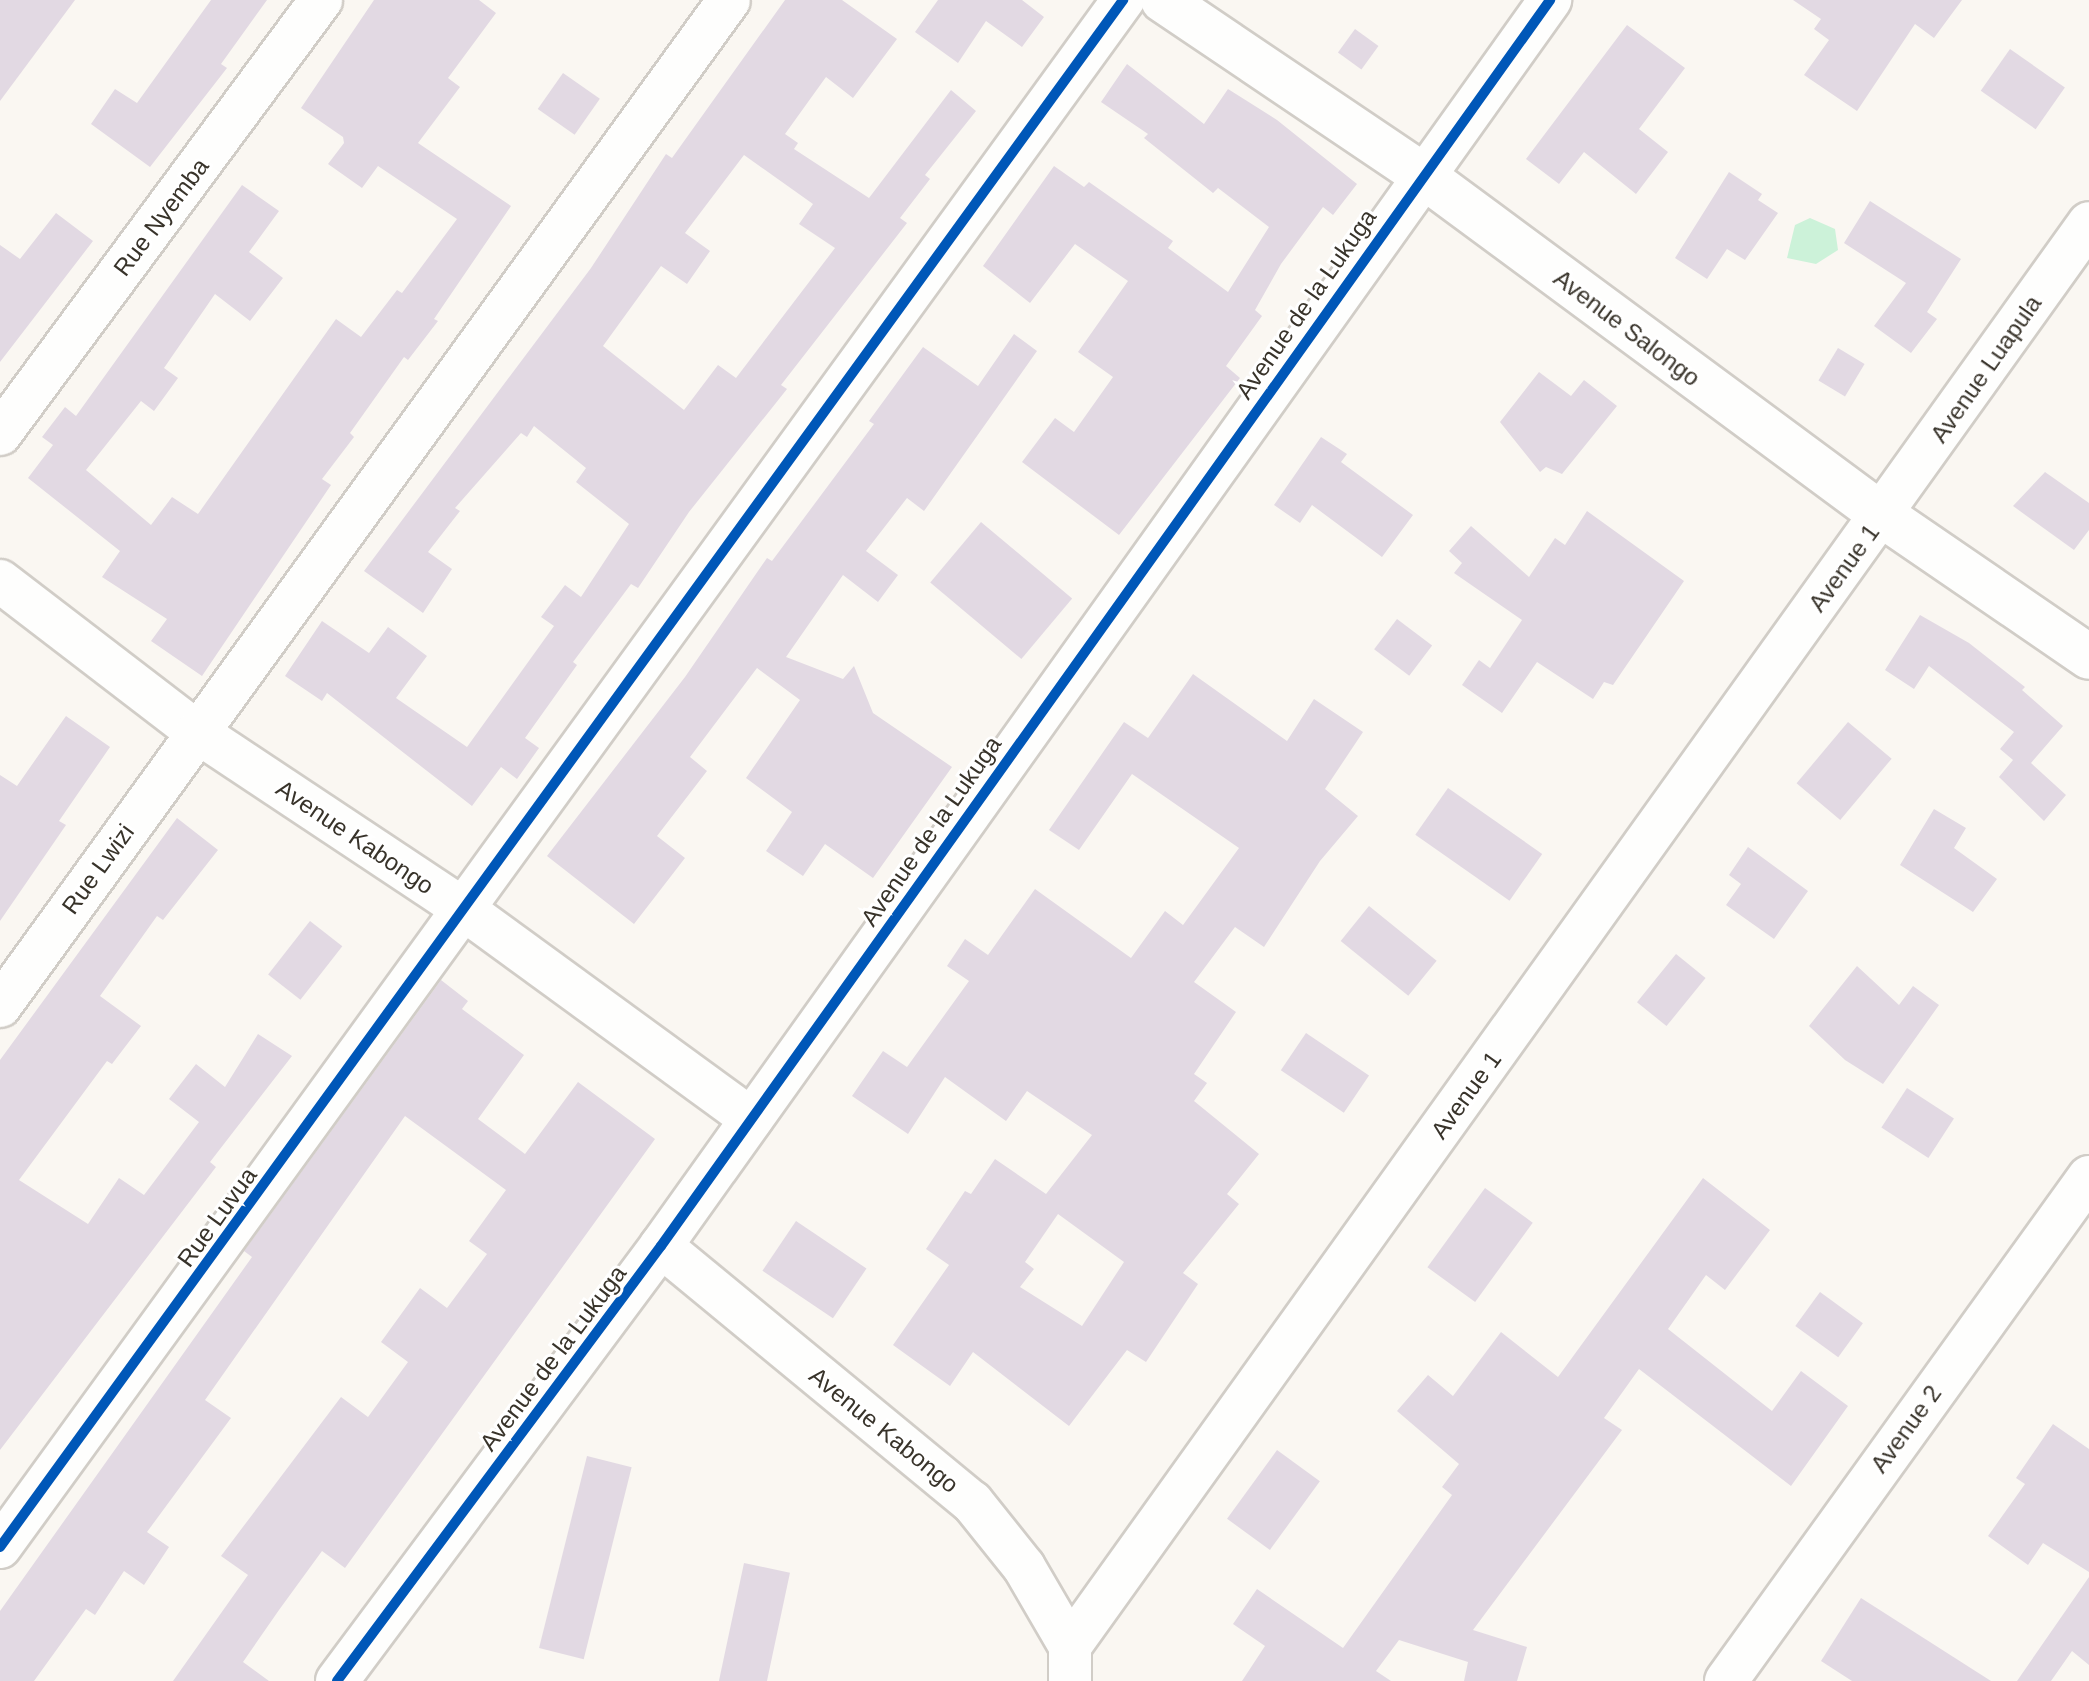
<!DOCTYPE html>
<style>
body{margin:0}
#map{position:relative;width:2089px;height:1681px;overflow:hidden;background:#faf7f2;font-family:Arial,sans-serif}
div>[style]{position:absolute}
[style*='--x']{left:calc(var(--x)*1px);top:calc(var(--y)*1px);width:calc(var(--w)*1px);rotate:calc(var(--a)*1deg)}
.green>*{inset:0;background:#ccf2d9}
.building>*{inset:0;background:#e2d9e3;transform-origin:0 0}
.roads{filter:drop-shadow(2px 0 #d1cdc7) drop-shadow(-2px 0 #d1cdc7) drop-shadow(0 2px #d1cdc7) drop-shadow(0 -2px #d1cdc7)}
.street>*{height:42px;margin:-21px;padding:0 21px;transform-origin:21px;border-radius:21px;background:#fefefd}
.secondary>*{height:44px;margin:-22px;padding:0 22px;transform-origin:22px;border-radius:22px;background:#fefefd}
.cycleway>*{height:10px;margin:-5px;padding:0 5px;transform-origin:5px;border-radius:5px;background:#0057b8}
span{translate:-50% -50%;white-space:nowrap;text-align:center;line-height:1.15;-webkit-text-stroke:6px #fff;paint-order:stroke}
.street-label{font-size:24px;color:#38332a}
</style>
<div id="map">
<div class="green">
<div style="clip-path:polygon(1810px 218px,1835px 229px,1838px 250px,1816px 264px,1787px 258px,1795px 225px)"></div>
</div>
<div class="building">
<div style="clip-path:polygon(0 0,75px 0,0 101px)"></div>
<div style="clip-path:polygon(211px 0,267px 0,221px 64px,227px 68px,150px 167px,91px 124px,115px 89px,137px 103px)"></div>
<div style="clip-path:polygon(374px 0,479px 0,496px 13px,448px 78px,460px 87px,418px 143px,511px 206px,434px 319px,438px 321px,408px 360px,404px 357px,350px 433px,354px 437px,322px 479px,331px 485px,202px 676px,151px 641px,167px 619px,102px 577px,120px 551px,28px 478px,53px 445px,42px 437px,65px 407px,76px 416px,242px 185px,279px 211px,249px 252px,283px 278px,250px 321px,215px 294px,164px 368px,178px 378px,154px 411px,141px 401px,86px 470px,151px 525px,172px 497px,198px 514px,336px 319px,361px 337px,397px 290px,402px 293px,457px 219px,378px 166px,362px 188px,328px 164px,344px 143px,343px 137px,301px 108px)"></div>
<div style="clip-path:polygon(evenodd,785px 0,842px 0,897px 39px,853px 98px,826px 77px,785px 134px,798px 143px,794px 149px,869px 198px,951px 90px,976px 111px,925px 175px,930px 179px,900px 218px,907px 223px,781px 385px,787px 389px,689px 512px,638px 588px,631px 584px,573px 662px,577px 665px,525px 738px,539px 748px,517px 779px,501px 767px,472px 806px,327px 693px,322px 701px,285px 676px,322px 621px,369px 653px,388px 627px,427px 656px,396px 698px,467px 747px,554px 626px,541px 617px,565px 585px,581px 597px,629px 524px,576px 482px,586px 468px,534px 426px,527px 437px,521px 433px,455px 508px,460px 511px,428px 552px,452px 569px,423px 613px,364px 571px,591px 268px,666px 154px,672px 158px,785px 0,744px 155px,813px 204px,799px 224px,835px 248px,736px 378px,718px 365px,684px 410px,603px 346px,661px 266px,687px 284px,710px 251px,685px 233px,744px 155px)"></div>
<div style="clip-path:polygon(938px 0,1022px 0,1044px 17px,1022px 47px,986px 21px,958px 63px,915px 32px)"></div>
<div style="clip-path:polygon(1793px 0,1962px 0,1934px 38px,1915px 24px,1857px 111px,1804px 75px,1829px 40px,1814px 29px,1821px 19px)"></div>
<div style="clip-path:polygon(1627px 25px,1685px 68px,1639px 129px,1668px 152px,1636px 194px,1584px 152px,1559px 184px,1526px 159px)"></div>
<div style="left:1355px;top:29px;width:29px;height:29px;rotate:36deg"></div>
<div style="left:2010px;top:49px;width:67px;height:51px;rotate:35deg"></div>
<div style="clip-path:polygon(1127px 64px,1204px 124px,1228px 89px,1277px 120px,1357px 184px,1333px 215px,1323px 207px,1281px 264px,1255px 310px,1262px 316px,1226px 366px,1240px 378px,1119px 535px,1022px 462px,1055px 418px,1074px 432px,1113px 377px,1078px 352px,1128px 281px,1075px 244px,1030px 303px,983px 266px,1054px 166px,1084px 187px,1089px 182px,1173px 241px,1168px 248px,1228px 292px,1269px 227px,1218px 188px,1213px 193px,1144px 138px,1148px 134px,1101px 102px)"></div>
<div style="left:563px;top:73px;width:45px;height:44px;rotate:35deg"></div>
<div style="clip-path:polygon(1729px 172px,1762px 194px,1758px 200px,1778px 213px,1745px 260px,1727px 249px,1707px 279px,1675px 258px)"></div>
<div style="clip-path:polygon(1870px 201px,1961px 259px,1927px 312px,1937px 319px,1911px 353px,1874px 326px,1906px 283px,1844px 243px)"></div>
<div style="clip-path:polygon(56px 213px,93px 241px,0 362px,0 245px,20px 259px)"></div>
<div style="clip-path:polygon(1014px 334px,1037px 351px,924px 511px,907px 498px,866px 551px,898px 575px,878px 602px,843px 575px,786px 657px,843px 679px,854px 666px,873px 713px,952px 767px,873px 878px,825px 844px,803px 876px,766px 851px,792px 812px,746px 778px,800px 700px,757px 668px,690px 757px,707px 771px,657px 836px,685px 858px,634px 924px,547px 856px,685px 677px,767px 558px,772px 561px,874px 424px,869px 421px,923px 347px,978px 386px)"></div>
<div style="left:1838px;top:348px;width:31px;height:38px;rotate:31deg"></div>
<div style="clip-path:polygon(1539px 372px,1571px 396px,1584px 380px,1617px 406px,1562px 474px,1546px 467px,1540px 472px,1500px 422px)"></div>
<div style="clip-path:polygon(1321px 437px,1347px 454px,1341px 462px,1413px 515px,1382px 557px,1312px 505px,1300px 523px,1274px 505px)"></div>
<div style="clip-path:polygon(2045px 472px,2089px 503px,2089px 530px,2074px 550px,2013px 506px)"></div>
<div style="clip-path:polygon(1587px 511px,1684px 581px,1613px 685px,1604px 682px,1593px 699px,1537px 662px,1502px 713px,1462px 685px,1479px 660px,1490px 668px,1522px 620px,1454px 573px,1462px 563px,1449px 551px,1471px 526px,1529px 577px,1555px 538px,1565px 545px)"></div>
<div style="left:981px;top:522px;width:119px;height:79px;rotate:40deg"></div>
<div style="clip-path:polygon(1920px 615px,1969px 643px,2025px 687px,2022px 690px,2063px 726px,2031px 763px,2066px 795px,2044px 821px,1999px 777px,2013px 760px,2000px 749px,2014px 732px,1929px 666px,1914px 689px,1885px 670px)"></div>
<div style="left:1397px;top:619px;width:44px;height:38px;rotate:37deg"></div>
<div style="clip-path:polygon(evenodd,1193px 674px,1287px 741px,1314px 699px,1363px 732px,1325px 789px,1358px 816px,1320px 861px,1264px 947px,1235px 927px,1194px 982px,1236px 1012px,1194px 1074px,1207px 1083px,1194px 1101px,1259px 1154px,1227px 1194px,1239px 1204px,1183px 1273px,1198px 1284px,1146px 1362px,1127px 1350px,1069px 1426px,973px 1352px,950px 1386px,893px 1345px,949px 1265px,926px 1249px,965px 1191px,971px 1194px,995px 1159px,1046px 1194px,1092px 1135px,1027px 1091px,1006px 1121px,945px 1077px,908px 1134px,852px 1096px,883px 1051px,907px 1067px,969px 981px,947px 966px,965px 939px,988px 955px,1035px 889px,1131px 958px,1165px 911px,1183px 925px,1239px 848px,1132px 774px,1079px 850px,1049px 830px,1124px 722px,1148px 738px,1193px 674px,1058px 1214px,1124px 1262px,1082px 1326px,1020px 1287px,1034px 1269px,1025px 1262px,1058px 1214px)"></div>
<div style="clip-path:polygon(66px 716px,110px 747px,59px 821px,66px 825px,0 921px,0 775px,17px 786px)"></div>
<div style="left:1848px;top:722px;width:57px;height:80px;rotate:40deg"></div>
<div style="left:1448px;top:788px;width:115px;height:57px;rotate:35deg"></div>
<div style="clip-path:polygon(1934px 809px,1966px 828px,1954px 848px,1997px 879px,1973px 912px,1900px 865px)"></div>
<div style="clip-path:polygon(177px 818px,218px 850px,163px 920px,157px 916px,100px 996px,141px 1026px,112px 1064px,107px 1061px,19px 1180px,88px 1224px,119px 1178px,144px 1195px,199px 1122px,169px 1099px,196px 1064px,225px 1087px,258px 1034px,292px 1056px,210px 1162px,216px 1167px,0 1450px,0 1060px)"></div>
<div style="clip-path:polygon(1748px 847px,1808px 891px,1774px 939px,1726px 905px,1741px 884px,1729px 875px)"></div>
<div style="left:1369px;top:906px;width:87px;height:45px;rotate:39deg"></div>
<div style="left:310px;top:921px;width:41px;height:68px;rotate:38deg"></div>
<div style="left:1676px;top:954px;width:38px;height:62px;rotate:39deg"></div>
<div style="clip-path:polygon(1857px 966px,1899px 1005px,1913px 986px,1939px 1005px,1883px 1084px,1845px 1060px,1809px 1026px)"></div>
<div style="clip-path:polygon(441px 980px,468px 1001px,462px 1009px,524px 1055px,478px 1119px,525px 1154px,578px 1082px,655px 1139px,345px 1568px,322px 1551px,279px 1610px,243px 1662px,269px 1681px,173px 1681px,248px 1575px,221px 1556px,341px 1397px,368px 1417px,408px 1362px,381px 1342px,420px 1288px,447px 1308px,487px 1254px,469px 1241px,506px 1190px,405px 1116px,205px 1400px,231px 1418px,147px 1532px,169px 1547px,144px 1585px,124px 1571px,95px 1615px,86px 1609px,34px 1681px,0 1681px,0 1611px,252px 1257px,244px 1251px)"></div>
<div style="left:1306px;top:1033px;width:76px;height:45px;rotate:34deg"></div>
<div style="left:1907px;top:1088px;width:56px;height:47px;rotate:33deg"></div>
<div style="clip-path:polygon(1703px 1178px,1770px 1230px,1725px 1290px,1706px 1275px,1668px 1329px,1772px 1411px,1801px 1371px,1848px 1406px,1791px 1486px,1639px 1369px,1604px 1418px,1622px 1430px,1473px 1630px,1527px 1647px,1517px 1681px,1464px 1681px,1468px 1662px,1399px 1640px,1376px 1671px,1391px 1681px,1242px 1681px,1265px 1646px,1233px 1624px,1257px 1589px,1343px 1648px,1452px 1495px,1442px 1487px,1459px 1464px,1397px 1411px,1428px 1375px,1453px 1396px,1501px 1332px,1558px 1377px)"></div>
<div style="left:1485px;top:1188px;width:59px;height:98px;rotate:36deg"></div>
<div style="left:796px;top:1221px;width:85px;height:60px;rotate:34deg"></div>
<div style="left:1820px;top:1292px;width:53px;height:42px;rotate:36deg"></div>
<div style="clip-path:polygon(2053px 1424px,2089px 1449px,2089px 1572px,2043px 1543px,2028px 1565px,1988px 1536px,2025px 1484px,2016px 1478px)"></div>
<div style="left:1277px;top:1450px;width:53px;height:85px;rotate:36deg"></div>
<div style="left:587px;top:1456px;width:46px;height:198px;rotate:14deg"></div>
<div style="left:744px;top:1563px;width:47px;height:121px;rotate:12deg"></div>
<div style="clip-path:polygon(2089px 1577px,2089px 1665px,2072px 1651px,2051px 1681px,2017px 1681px)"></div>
<div style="clip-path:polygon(1861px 1598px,1991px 1681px,1852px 1681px,1821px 1661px)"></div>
</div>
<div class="roads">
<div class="street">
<div style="--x:0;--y:434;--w:540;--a:-53.51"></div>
<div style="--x:0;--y:581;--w:248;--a:37.5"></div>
<div style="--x:197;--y:732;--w:323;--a:33.6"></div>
<div style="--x:466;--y:911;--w:353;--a:36.1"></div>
<div style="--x:0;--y:1006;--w:1242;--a:-54.07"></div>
<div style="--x:661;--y:1246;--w:403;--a:39.5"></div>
<div style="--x:972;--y:1502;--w:83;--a:51.3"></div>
<div style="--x:1024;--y:1567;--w:91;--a:59.8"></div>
<div style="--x:0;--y:1547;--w:1912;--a:-54.02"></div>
<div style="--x:337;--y:1681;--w:542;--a:-53.32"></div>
<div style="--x:661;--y:1246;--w:1531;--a:-54.49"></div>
<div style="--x:1070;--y:1681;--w:35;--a:-90"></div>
<div style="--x:1070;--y:1646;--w:1750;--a:-54.39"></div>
<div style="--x:1726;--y:1681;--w:621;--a:-54.24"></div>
</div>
<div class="secondary">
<div style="--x:1163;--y:0;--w:313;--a:34"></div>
<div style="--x:1422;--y:175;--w:572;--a:36.47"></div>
<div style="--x:1882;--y:515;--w:251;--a:34.4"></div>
</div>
</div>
<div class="cycleway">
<div style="--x:0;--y:1547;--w:1912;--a:-54.02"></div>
<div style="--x:337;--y:1681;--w:542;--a:-53.32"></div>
<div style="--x:661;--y:1246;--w:1531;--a:-54.49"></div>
</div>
<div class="street-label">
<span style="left:161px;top:217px;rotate:-53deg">Rue Nyemba</span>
<span style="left:1306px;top:304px;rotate:-55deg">Avenue de la Lukuga</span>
<span style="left:1627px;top:328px;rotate:37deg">Avenue Salongo</span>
<span style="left:1986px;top:369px;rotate:-55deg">Avenue Luapula</span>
<span style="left:1844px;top:568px;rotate:-54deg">Avenue 1</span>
<span style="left:931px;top:831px;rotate:-55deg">Avenue de la Lukuga</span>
<span style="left:355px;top:837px;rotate:34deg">Avenue Kabongo</span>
<span style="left:98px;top:869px;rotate:-54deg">Rue Lwizi</span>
<span style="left:1466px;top:1095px;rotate:-54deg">Avenue 1</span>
<span style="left:217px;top:1217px;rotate:-54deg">Rue Luvua</span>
<span style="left:553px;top:1358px;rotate:-53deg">Avenue de la Lukuga</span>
<span style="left:1906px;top:1429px;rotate:-54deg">Avenue 2</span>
<span style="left:884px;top:1430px;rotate:39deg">Avenue Kabongo</span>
</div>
</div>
